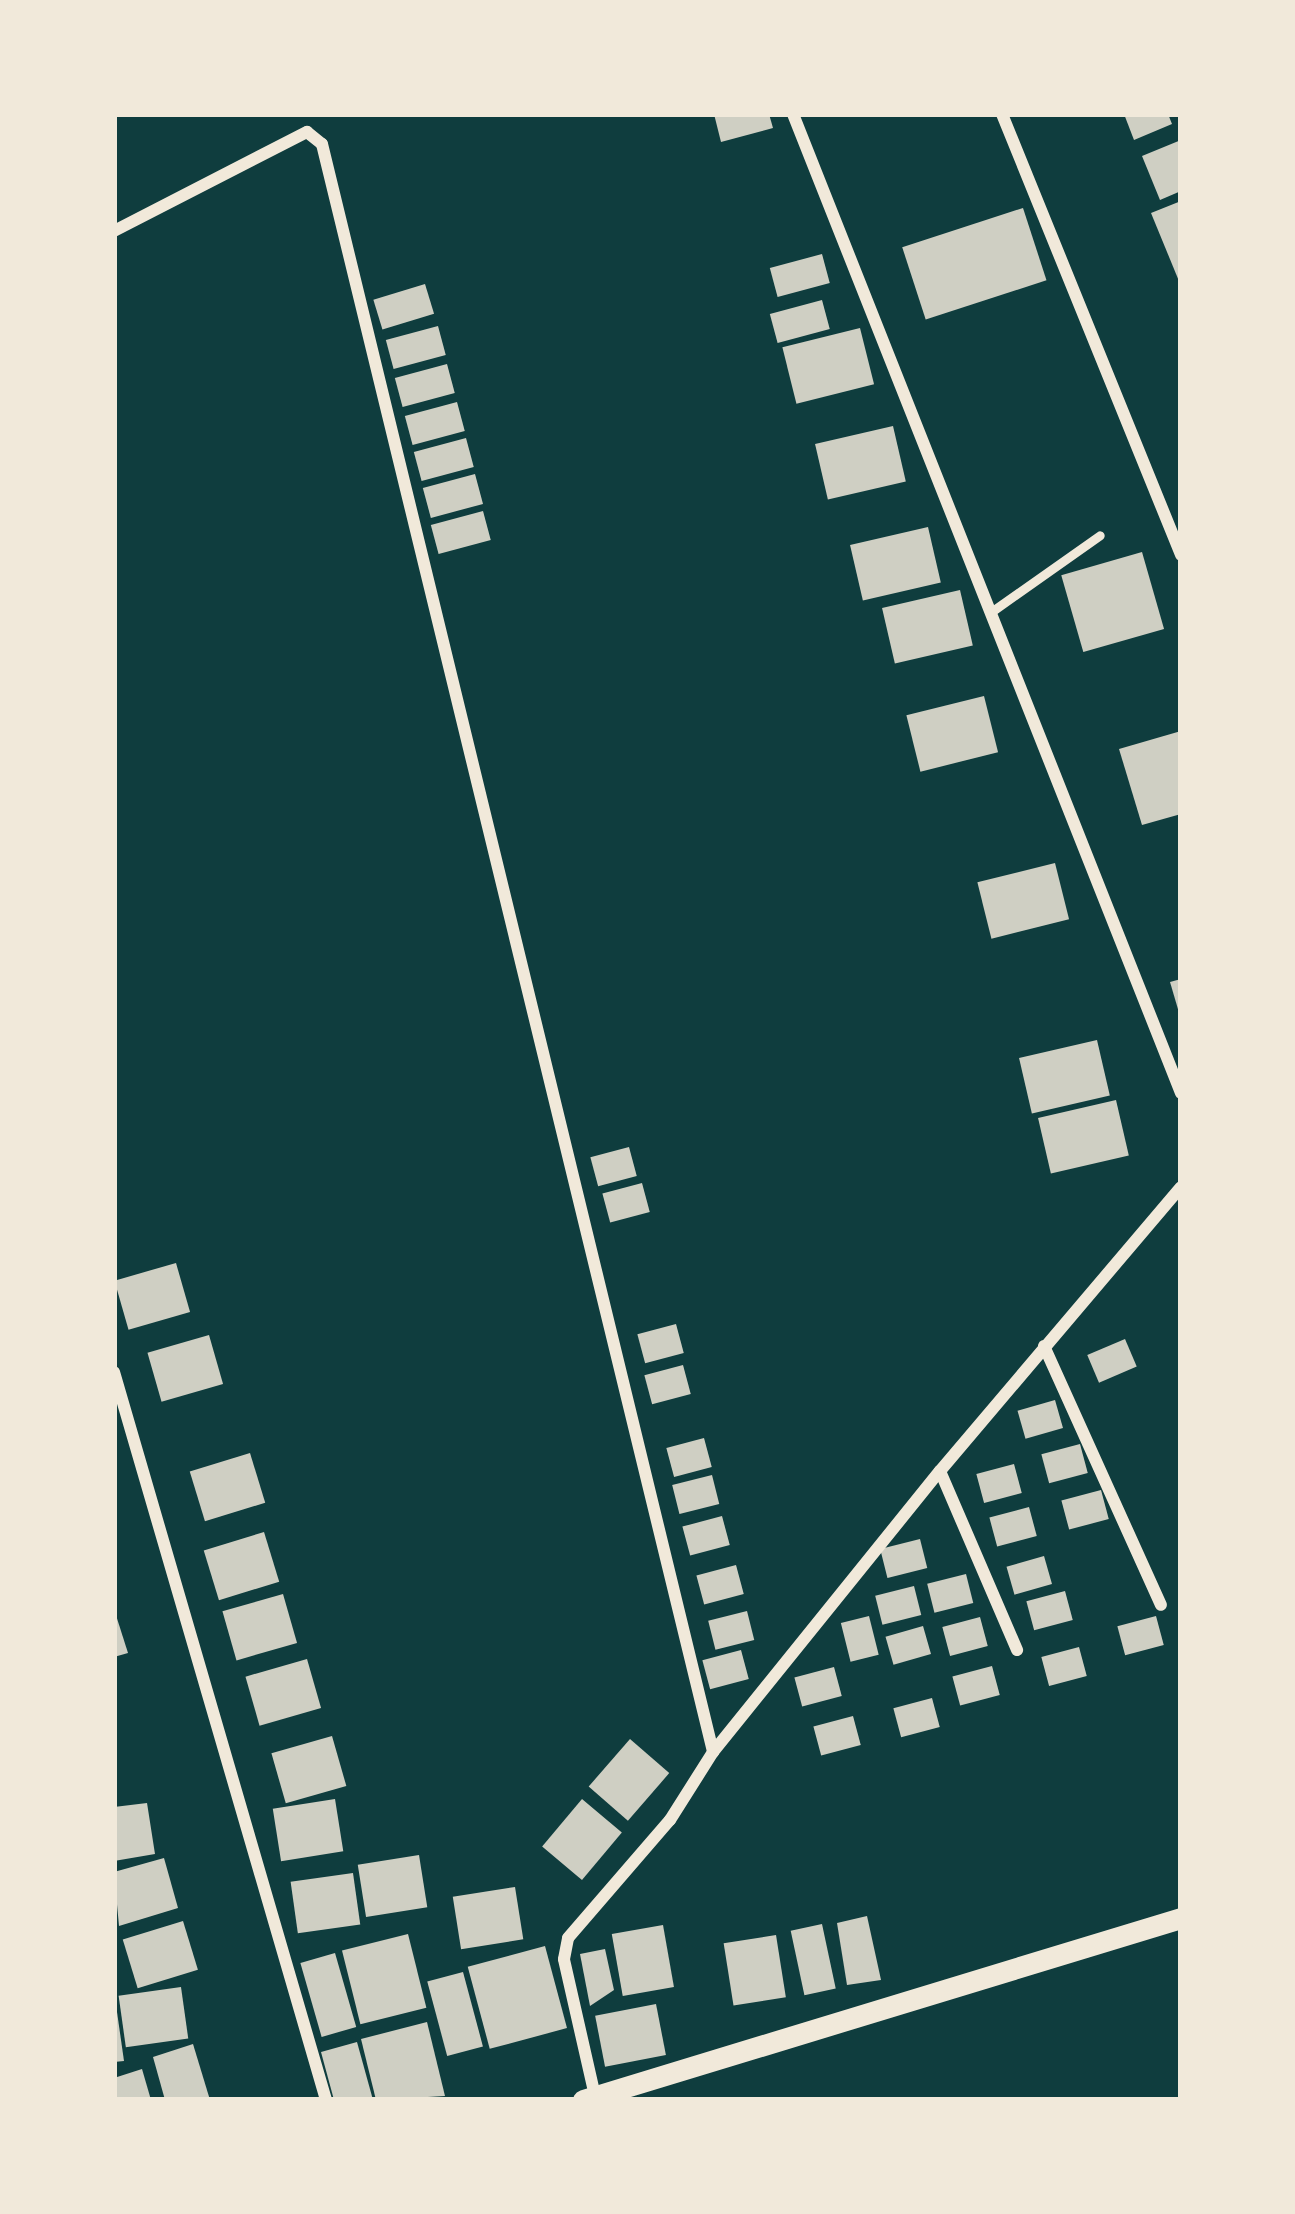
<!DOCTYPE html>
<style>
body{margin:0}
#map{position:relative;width:1295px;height:2214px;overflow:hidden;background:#0f3d3e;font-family:Manrope,sans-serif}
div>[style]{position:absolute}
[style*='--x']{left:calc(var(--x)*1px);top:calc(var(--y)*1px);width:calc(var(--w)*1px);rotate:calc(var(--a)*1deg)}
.building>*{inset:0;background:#cfcfc3;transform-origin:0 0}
.service>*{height:9px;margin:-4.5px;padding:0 4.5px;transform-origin:4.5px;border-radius:4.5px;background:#f1e9da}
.minor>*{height:12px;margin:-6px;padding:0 6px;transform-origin:6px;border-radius:6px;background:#f1e9da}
.tertiary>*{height:21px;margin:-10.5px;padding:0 10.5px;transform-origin:10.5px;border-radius:10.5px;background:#f1e9da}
span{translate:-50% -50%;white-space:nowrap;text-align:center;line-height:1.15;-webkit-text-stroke:10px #f1e9da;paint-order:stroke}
.frame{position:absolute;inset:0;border:117px solid #f1e9da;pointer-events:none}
</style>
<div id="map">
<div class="building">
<div style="clip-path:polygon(714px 114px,769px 114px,773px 128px,721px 142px)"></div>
<div style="clip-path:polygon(1124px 114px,1168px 114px,1172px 124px,1134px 140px)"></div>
<div style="clip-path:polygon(1181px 140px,1181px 191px,1160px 200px,1142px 156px)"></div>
<div style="clip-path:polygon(1181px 201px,1181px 286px,1151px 213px)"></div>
<div style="left:1023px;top:208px;width:76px;height:127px;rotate:72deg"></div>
<div style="left:822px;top:254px;width:30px;height:54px;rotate:75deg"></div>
<div style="left:425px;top:284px;width:31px;height:54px;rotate:73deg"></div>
<div style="left:822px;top:300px;width:30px;height:54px;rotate:75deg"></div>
<div style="left:438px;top:326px;width:30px;height:54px;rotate:75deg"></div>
<div style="left:860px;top:328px;width:58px;height:80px;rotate:76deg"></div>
<div style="left:447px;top:364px;width:30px;height:54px;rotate:75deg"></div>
<div style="left:457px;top:402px;width:30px;height:54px;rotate:75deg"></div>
<div style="left:893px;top:426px;width:57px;height:80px;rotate:77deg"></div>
<div style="left:466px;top:438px;width:30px;height:54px;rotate:75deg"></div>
<div style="left:475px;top:474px;width:31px;height:54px;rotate:75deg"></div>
<div style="left:483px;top:511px;width:30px;height:54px;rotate:75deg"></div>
<div style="left:928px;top:527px;width:57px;height:80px;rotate:77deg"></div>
<div style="left:1142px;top:552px;width:80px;height:84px;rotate:74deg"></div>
<div style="left:960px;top:590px;width:57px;height:80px;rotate:77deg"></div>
<div style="left:984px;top:696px;width:58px;height:80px;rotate:76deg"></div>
<div style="clip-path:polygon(1181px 731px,1181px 814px,1142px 825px,1119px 749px)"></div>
<div style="left:1055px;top:863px;width:58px;height:80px;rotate:76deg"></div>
<div style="clip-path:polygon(1181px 979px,1181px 1016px,1180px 1016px,1170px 982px)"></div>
<div style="left:1097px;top:1040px;width:57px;height:80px;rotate:77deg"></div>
<div style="left:1116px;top:1100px;width:57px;height:80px;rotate:77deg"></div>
<div style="left:629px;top:1147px;width:30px;height:40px;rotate:75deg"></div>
<div style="left:642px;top:1183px;width:30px;height:41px;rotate:75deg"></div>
<div style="left:176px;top:1263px;width:51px;height:64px;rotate:74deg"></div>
<div style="left:676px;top:1324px;width:30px;height:40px;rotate:75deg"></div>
<div style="left:209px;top:1335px;width:51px;height:64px;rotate:74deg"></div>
<div style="left:1125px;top:1339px;width:30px;height:41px;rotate:67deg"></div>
<div style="left:683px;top:1365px;width:30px;height:40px;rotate:75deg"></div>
<div style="left:1055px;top:1400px;width:29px;height:39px;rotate:74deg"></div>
<div style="left:704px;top:1438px;width:30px;height:39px;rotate:75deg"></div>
<div style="left:1080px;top:1444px;width:30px;height:40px;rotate:75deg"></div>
<div style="left:250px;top:1453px;width:52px;height:63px;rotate:73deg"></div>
<div style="left:1014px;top:1464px;width:30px;height:39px;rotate:75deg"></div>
<div style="left:712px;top:1475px;width:30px;height:41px;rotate:76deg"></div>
<div style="left:1101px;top:1490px;width:30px;height:41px;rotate:75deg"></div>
<div style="left:1029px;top:1507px;width:30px;height:41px;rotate:75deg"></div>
<div style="left:722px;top:1516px;width:30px;height:41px;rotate:75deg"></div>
<div style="left:264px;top:1532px;width:52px;height:63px;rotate:73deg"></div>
<div style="left:920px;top:1539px;width:30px;height:41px;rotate:76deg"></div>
<div style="left:1044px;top:1556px;width:29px;height:39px;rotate:74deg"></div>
<div style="left:736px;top:1565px;width:30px;height:41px;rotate:75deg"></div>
<div style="left:966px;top:1574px;width:30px;height:40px;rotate:76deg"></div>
<div style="left:914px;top:1586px;width:30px;height:40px;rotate:76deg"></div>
<div style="left:1065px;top:1591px;width:30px;height:40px;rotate:75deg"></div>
<div style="left:283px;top:1594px;width:51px;height:63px;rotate:74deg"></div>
<div style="clip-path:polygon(114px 1609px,128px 1653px,114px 1657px)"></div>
<div style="left:747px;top:1611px;width:30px;height:40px;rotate:76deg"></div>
<div style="left:869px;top:1616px;width:40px;height:29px;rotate:76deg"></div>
<div style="left:1156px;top:1616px;width:30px;height:40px;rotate:75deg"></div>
<div style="left:980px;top:1617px;width:30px;height:39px;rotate:75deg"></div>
<div style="left:923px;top:1626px;width:29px;height:39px;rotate:74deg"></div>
<div style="left:1079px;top:1647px;width:30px;height:39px;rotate:75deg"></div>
<div style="left:741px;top:1650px;width:30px;height:40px;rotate:75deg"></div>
<div style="left:307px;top:1659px;width:51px;height:64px;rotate:74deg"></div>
<div style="left:992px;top:1666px;width:30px;height:41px;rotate:75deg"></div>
<div style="left:834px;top:1667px;width:30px;height:41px;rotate:75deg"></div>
<div style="left:932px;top:1698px;width:30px;height:40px;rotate:75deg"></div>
<div style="left:853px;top:1716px;width:30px;height:41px;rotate:75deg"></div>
<div style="left:332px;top:1736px;width:52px;height:63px;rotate:74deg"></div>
<div style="left:630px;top:1739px;width:52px;height:63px;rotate:41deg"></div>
<div style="left:335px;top:1799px;width:53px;height:63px;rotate:81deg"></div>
<div style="left:582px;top:1799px;width:52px;height:62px;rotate:40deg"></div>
<div style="clip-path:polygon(147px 1803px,155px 1854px,114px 1861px,114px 1807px)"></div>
<div style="left:419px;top:1855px;width:53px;height:62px;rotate:81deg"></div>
<div style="clip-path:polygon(164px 1858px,178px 1908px,119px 1926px,114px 1872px)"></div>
<div style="left:353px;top:1873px;width:52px;height:63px;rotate:82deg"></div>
<div style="left:515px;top:1887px;width:53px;height:63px;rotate:81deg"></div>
<div style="clip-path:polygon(867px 1916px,881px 1980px,847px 1985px,837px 1923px)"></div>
<div style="left:183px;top:1921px;width:51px;height:63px;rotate:73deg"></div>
<div style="left:822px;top:1924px;width:66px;height:32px;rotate:78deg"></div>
<div style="left:663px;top:1925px;width:63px;height:52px;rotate:80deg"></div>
<div style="left:408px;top:1934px;width:76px;height:68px;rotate:76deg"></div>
<div style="left:776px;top:1935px;width:63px;height:53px;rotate:81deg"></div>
<div style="left:545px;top:1946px;width:85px;height:80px;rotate:75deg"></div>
<div style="clip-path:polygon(605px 1949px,614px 1990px,590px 2006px,580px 1954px)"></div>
<div style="left:335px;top:1953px;width:77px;height:36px;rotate:74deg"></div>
<div style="left:463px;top:1972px;width:77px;height:37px;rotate:75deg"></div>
<div style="left:181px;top:1987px;width:52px;height:63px;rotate:82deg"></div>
<div style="left:656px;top:2004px;width:52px;height:62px;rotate:79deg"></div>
<div style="clip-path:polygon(117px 2012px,124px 2061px,114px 2062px,114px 2013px)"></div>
<div style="clip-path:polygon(427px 2022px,445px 2096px,376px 2100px,361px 2039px)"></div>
<div style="clip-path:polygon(357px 2042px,373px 2100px,334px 2100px,321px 2052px)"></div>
<div style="clip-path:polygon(193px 2044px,210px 2100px,165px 2100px,153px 2057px)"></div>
<div style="clip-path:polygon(142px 2069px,151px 2100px,114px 2100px,114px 2078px)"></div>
</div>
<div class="service">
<div style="--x:991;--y:612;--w:133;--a:-35.2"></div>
</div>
<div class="minor">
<div style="--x:793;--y:114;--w:1053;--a:68.38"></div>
<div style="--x:1002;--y:114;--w:476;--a:67.9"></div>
<div style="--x:114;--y:231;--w:217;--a:-27.2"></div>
<div style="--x:307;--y:132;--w:19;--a:39"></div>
<div style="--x:322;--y:144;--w:1655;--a:76.33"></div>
<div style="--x:1044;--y:1346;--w:284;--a:65.7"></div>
<div style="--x:114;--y:1372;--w:758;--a:73.76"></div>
<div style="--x:940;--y:1471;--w:195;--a:66.7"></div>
<div style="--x:595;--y:2096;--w:140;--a:-102.8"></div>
<div style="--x:564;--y:1959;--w:21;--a:-79"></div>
<div style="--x:568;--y:1938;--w:156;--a:-49.2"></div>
<div style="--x:670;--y:1820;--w:80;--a:-57.7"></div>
<div style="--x:713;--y:1752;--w:361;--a:-51.1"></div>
<div style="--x:940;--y:1471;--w:372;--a:-49.7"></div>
</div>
<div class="tertiary">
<div style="--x:583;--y:2100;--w:625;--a:-16.93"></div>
</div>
<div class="frame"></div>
</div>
